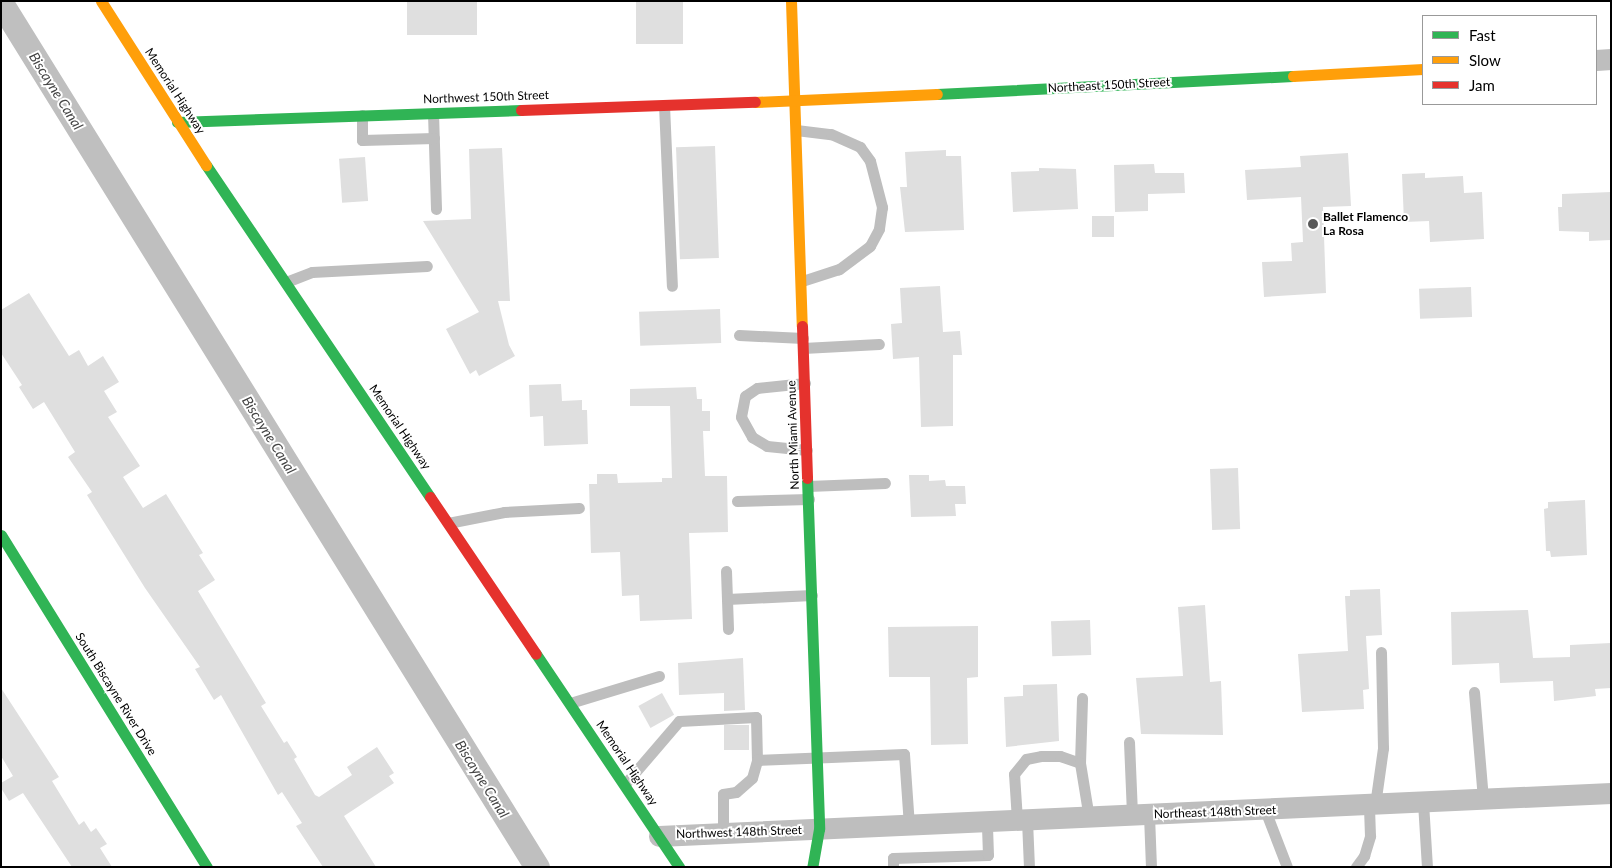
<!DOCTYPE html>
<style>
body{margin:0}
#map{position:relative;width:1612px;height:868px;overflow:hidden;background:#fff;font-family:Lato,sans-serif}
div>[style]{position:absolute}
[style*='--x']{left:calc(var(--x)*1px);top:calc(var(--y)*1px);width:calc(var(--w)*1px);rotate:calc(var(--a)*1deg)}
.canal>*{height:25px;margin:-12.5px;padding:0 12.5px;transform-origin:12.5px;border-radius:12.5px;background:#bfbfbf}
.building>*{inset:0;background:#dfdfdf;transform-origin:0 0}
.lane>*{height:11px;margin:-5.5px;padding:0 5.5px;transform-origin:5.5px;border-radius:5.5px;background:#bebebe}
.street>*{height:21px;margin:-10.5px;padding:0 10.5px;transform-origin:10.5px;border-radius:10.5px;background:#bebebe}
.fast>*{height:11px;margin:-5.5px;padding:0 5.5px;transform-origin:5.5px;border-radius:5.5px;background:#30b455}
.slow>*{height:11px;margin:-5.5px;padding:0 5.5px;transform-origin:5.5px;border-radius:5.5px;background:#ff9f0a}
.jam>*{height:11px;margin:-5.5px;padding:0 5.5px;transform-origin:5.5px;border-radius:5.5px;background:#e5322d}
.dots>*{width:14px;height:14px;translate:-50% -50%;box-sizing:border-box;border:2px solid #fff;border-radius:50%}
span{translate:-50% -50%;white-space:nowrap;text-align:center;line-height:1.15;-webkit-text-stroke:4px #fff;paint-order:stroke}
.street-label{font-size:12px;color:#000}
.poi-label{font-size:12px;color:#000;font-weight:700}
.left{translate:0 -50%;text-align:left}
.water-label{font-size:14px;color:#444;font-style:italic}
.frame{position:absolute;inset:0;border:2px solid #000;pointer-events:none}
.legend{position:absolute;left:1422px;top:15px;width:175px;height:90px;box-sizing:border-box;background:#fff;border:1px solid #999;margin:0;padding:6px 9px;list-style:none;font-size:15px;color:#000}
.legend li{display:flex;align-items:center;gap:10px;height:25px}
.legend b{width:25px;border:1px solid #999}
</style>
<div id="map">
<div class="canal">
<div style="--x:1;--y:3;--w:1017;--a:58.19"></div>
</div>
<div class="building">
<div style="left:407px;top:1px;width:70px;height:34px"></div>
<div style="left:636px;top:1px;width:47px;height:43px"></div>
<div style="left:715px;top:146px;width:112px;height:39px;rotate:88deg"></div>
<div style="clip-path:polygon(502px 148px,510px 301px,498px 301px,509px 345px,515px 356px,479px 376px,476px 370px,470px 374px,446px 329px,479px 312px,423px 221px,471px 219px,469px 149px)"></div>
<div style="clip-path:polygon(946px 150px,946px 156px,961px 156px,964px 230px,905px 232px,900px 187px,907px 187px,905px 152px)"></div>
<div style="clip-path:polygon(1348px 153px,1351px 206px,1323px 207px,1326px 293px,1264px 297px,1262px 262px,1292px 261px,1291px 243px,1303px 242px,1301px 197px,1247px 200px,1245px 170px,1301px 167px,1300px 156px)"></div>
<div style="left:365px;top:157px;width:44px;height:26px;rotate:86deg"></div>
<div style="clip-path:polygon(1154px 164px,1155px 173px,1184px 173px,1185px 193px,1148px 194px,1148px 211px,1115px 212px,1114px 165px)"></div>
<div style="clip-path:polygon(1039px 168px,1076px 169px,1078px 209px,1013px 212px,1011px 172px,1039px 171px)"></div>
<div style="clip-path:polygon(1425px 173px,1425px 178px,1463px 176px,1464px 193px,1482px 192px,1484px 239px,1430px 242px,1429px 221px,1404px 222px,1402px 174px)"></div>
<div style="clip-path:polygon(1611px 192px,1611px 240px,1589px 241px,1589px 232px,1559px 231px,1558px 207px,1562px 207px,1562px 194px)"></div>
<div style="left:1092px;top:216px;width:22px;height:21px"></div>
<div style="clip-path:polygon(940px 286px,943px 332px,960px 331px,962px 355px,953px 355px,953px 426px,921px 427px,919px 357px,893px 359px,891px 324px,902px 323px,900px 288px)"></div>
<div style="left:1471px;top:287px;width:30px;height:52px;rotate:88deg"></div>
<div style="clip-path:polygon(29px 293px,69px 356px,79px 350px,88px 366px,103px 356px,119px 382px,104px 391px,117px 412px,108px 417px,140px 466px,123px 477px,143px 508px,166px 494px,203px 553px,199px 555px,215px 580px,198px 591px,266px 703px,261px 706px,284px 743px,287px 741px,297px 757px,294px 759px,315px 795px,319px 797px,352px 775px,347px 767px,377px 747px,394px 773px,389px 776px,394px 783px,344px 816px,376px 867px,323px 867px,296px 826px,302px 823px,282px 792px,278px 795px,221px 695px,214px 700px,195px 669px,200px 667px,145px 588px,87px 495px,92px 492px,68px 457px,75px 452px,44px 402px,33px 409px,19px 387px,22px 385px,1px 353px,1px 310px)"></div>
<div style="left:720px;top:309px;width:34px;height:81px;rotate:88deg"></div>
<div style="clip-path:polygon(561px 384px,562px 401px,582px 400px,582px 410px,587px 410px,588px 444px,544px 446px,543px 416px,530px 417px,529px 385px)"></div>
<div style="clip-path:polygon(696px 387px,697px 399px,702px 399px,702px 411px,710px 411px,710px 431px,703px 431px,705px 476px,727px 476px,728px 532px,689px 533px,692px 619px,640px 621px,639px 595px,622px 596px,620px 552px,591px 553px,589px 484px,597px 484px,597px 474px,617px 474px,618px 483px,662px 482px,662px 478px,672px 478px,670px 406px,630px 406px,630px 389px)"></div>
<div style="left:1238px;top:468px;width:61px;height:28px;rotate:88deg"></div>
<div style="clip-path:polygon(909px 475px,929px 475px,929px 481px,945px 480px,946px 486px,965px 486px,966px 504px,955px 504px,956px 516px,911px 517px)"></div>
<div style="clip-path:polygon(1585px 500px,1587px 555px,1551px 557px,1550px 551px,1546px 551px,1544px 509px,1548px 508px,1548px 502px)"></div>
<div style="clip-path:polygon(1380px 589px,1382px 635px,1366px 636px,1369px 689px,1363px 690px,1364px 709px,1302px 712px,1298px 654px,1348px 651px,1345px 596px,1350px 596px,1350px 590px)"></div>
<div style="clip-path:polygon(1205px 605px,1210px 682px,1221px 681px,1223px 735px,1141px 734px,1136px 678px,1183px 676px,1178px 607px)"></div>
<div style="clip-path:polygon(1528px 610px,1533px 658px,1570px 657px,1570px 645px,1611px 643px,1611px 688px,1595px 689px,1596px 696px,1554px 701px,1553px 681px,1500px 683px,1499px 663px,1452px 665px,1451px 612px)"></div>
<div style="left:1090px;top:620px;width:35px;height:39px;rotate:88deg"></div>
<div style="clip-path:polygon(978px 626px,978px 677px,967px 678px,968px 744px,931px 745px,930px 677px,889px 677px,888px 627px)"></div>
<div style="clip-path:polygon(743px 658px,745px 710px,724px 711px,724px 693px,679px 695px,678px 663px)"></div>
<div style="clip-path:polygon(1057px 684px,1059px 741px,1006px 747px,1004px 697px,1023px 696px,1023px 685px)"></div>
<div style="clip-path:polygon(1px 688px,59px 777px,52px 781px,79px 825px,84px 821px,91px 832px,96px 828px,107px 844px,100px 848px,112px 867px,72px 867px,23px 793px,9px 801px,1px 788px,1px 783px,13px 776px,1px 756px)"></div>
<div style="left:662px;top:693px;width:25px;height:27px;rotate:61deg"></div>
<div style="left:749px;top:725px;width:25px;height:25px;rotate:90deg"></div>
</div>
<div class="lane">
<div style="--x:664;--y:105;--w:181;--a:87.5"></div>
<div style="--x:433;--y:113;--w:96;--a:88.2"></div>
<div style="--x:362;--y:115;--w:25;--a:90"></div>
<div style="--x:362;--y:140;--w:72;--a:-1.6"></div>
<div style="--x:796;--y:130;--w:35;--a:7"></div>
<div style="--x:831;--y:134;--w:32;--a:24"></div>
<div style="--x:860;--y:147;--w:17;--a:54"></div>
<div style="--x:870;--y:161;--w:48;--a:75.4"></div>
<div style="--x:882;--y:207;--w:22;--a:98"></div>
<div style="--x:879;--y:229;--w:19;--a:118"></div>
<div style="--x:870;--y:246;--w:39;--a:143"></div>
<div style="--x:839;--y:269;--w:40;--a:162"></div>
<div style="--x:286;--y:282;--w:28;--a:-21"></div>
<div style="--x:312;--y:272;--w:115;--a:-3"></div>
<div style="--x:739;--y:335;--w:64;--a:2.7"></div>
<div style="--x:803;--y:348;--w:76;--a:-3"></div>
<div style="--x:805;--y:383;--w:48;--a:174.1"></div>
<div style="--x:757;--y:388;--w:14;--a:146"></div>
<div style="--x:745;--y:396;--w:21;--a:101"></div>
<div style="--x:741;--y:417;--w:23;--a:61"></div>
<div style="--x:752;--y:437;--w:17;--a:31"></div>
<div style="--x:767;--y:446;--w:40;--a:5.7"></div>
<div style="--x:808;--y:486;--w:77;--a:-2.2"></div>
<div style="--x:737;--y:501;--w:72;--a:-1.6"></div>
<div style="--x:448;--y:523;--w:57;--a:-11.1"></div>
<div style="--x:504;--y:512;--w:75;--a:-3.1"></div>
<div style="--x:726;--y:571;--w:58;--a:88"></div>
<div style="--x:727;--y:599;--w:85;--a:-2.7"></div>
<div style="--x:1474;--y:692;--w:107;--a:85.2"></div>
<div style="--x:570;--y:703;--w:93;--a:-16.9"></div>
<div style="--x:1129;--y:742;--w:73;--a:87.6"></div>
<div style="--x:1080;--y:763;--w:65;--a:-88.2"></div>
<div style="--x:625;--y:784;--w:83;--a:-49.4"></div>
<div style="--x:679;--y:721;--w:77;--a:-3"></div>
<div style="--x:756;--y:717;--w:43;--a:88.7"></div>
<div style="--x:757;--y:760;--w:147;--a:-2.3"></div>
<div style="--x:904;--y:754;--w:71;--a:86"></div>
<div style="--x:1423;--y:802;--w:65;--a:86.5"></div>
<div style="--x:1375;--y:805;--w:58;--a:-82"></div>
<div style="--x:1383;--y:748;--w:96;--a:-91.2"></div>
<div style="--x:1265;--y:810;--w:61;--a:68.9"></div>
<div style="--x:1149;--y:815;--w:52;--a:87.8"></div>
<div style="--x:1017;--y:820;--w:46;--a:-93.7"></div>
<div style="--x:1014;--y:774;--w:19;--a:-51"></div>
<div style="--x:1026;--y:759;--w:15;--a:-11"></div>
<div style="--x:1041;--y:756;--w:19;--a:0"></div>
<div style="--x:1060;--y:756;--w:21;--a:19"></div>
<div style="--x:1080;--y:763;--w:56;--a:80.7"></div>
<div style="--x:1027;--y:820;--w:47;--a:87.6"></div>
<div style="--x:723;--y:833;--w:39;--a:-90"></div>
<div style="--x:723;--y:794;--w:13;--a:-9"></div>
<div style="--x:736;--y:792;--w:21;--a:-41"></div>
<div style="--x:752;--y:778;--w:19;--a:-74"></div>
<div style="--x:893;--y:867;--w:9;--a:-90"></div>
<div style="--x:893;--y:858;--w:95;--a:-1.8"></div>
<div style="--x:988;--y:855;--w:33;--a:-92"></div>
<div style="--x:1356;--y:867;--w:14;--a:-54"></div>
<div style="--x:1364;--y:856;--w:21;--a:-73"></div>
<div style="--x:1370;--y:836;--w:31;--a:-92"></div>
</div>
<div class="street">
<div style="--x:1596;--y:60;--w:15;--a:-4"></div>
<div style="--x:659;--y:836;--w:953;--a:-2.59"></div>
</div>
<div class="fast">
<div style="--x:937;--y:94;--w:356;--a:-2.9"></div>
<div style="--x:177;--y:122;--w:344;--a:-2"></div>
<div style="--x:206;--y:165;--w:400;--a:56"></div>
<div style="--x:807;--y:478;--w:351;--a:88"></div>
<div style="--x:819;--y:829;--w:39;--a:100"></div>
<div style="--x:1;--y:535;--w:391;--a:58.2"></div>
<div style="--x:536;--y:654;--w:257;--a:56.1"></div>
</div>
<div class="slow">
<div style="--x:101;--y:1;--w:195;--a:57.4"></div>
<div style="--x:791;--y:1;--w:325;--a:88.1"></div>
<div style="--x:1293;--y:76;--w:130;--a:-3.1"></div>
<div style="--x:755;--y:102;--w:182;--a:-2.5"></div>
</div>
<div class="jam">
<div style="--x:521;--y:110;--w:234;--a:-2"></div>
<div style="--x:802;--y:326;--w:152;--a:88.1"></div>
<div style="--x:430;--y:497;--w:189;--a:56"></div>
</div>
<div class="dots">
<div style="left:1313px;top:224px;background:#595959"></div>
</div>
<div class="street-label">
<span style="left:1109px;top:85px;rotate:-3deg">Northeast 150th Street</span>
<span style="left:175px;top:91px;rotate:57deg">Memorial Highway</span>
<span style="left:486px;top:97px;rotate:-2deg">Northwest 150th Street</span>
<span style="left:400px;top:427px;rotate:56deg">Memorial Highway</span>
<span style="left:793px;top:435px;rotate:-92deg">North Miami Avenue</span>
<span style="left:116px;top:694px;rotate:58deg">South Biscayne River Drive</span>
<span style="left:627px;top:763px;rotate:56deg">Memorial Highway</span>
<span style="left:1215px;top:812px;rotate:-2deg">Northeast 148th Street</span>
<span style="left:739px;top:832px;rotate:-2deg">Northwest 148th Street</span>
</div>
<div class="poi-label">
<span class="left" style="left:1323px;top:224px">Ballet Flamenco<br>La Rosa</span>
</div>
<div class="water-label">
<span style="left:56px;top:91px;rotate:58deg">Biscayne Canal</span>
<span style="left:269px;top:435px;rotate:58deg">Biscayne Canal</span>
<span style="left:482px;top:779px;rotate:58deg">Biscayne Canal</span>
</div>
<div class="frame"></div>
<ul class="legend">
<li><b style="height:6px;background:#30b455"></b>Fast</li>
<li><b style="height:6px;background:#ff9f0a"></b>Slow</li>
<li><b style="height:6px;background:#e5322d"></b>Jam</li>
</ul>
</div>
